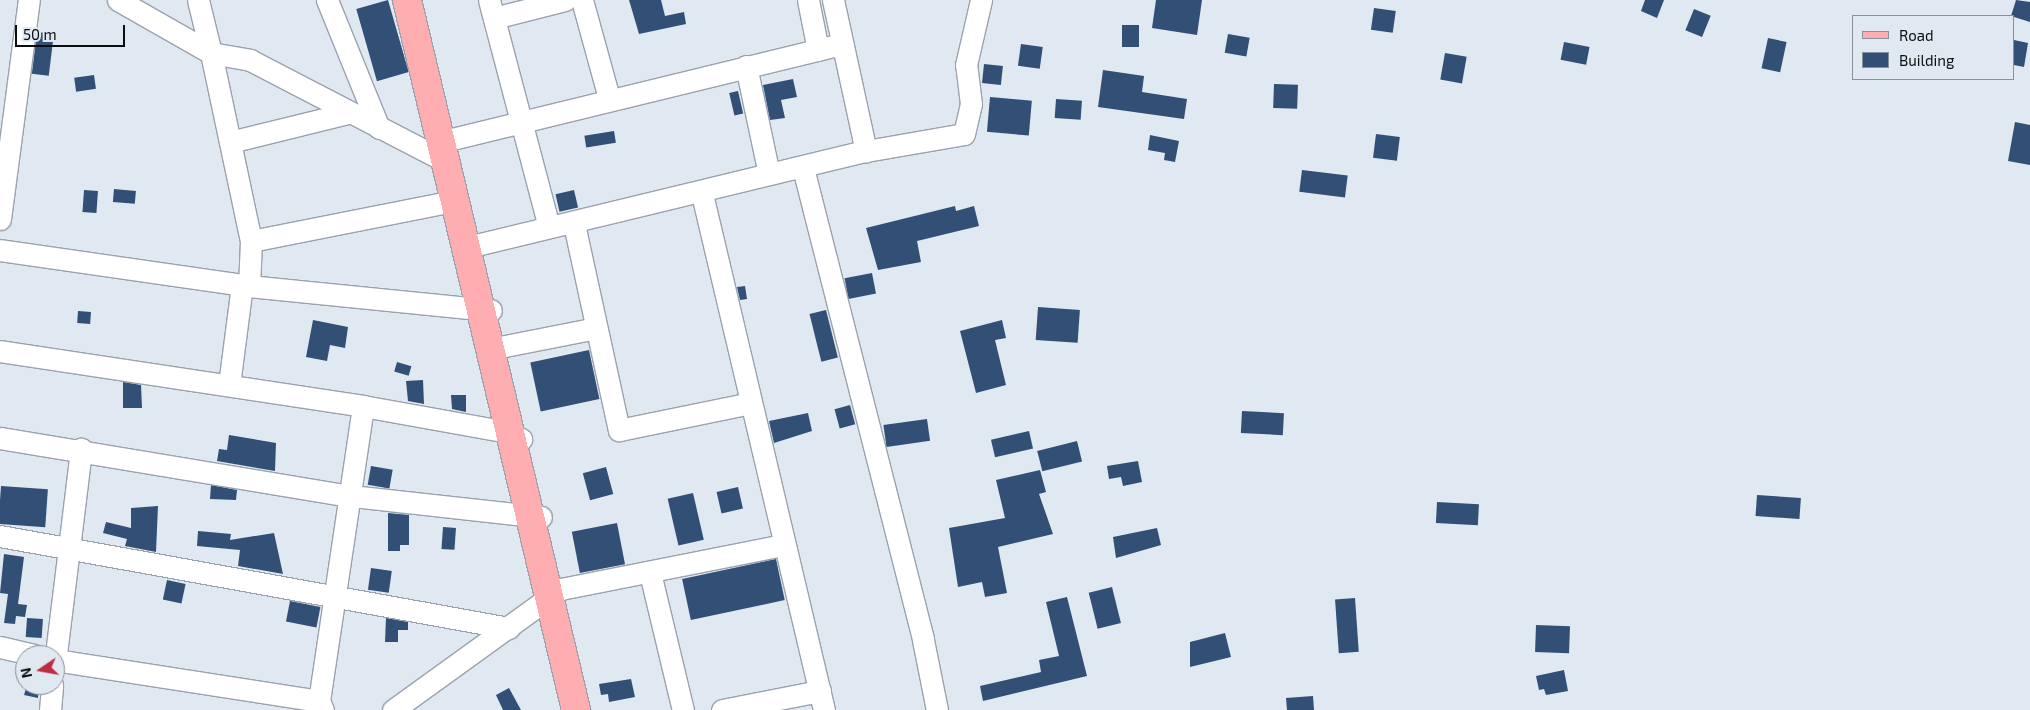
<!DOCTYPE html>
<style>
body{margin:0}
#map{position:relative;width:2030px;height:710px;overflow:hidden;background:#e0e8f2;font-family:"Exo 2",sans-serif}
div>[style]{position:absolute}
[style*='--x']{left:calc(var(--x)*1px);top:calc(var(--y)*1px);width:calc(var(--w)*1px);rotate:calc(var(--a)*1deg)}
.building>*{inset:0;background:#324f76;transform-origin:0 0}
.roads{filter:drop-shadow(1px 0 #9aa2ac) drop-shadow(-1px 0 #9aa2ac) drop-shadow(0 1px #9aa2ac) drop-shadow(0 -1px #9aa2ac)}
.minor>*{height:21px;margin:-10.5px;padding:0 10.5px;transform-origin:10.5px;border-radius:10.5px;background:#fff}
.major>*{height:28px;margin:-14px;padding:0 14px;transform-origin:14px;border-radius:14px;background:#feadb0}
span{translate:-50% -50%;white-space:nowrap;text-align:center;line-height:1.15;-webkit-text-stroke:5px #e0e8f2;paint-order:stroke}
.legend{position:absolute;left:1852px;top:15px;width:162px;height:65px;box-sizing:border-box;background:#e0e8f2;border:1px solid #8a9098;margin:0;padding:6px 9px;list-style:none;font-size:15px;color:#0a0d10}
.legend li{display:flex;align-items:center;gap:10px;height:25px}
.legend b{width:25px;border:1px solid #8a9098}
.north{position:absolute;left:15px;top:645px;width:50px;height:50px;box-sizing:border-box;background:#e0e8f2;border:1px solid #8a9098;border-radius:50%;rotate:258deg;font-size:14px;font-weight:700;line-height:20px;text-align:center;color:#0a0d10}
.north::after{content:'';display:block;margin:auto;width:18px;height:22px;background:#bd2d3f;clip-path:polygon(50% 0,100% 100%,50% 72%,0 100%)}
.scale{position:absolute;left:15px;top:25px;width:110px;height:22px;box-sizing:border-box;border:2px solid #0a0d10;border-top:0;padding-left:6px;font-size:15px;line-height:18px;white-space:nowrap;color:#0a0d10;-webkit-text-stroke:4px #e0e8f2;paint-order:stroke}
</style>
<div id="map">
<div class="building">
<div style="left:388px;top:0;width:75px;height:33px;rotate:74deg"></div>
<div style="clip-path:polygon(629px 0,661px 0,665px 16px,684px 12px,686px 24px,639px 34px)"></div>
<div style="clip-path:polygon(1156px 0,1202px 0,1197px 35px,1152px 28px)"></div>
<div style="clip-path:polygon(1645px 0,1664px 0,1657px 18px,1641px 11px)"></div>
<div style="clip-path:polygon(2016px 0,2030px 2px,2030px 22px,2011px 16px)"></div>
<div style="left:1374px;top:8px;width:22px;height:22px;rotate:8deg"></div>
<div style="left:1694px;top:9px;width:18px;height:23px;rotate:22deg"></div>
<div style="left:1122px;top:25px;width:17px;height:22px"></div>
<div style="left:37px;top:32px;width:17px;height:42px;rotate:7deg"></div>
<div style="left:1228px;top:34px;width:22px;height:19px;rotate:10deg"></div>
<div style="left:1768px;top:38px;width:19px;height:31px;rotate:12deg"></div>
<div style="clip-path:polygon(2014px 40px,2028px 43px,2024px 67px,2014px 65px)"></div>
<div style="left:1564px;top:42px;width:26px;height:18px;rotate:11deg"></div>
<div style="left:1021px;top:44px;width:22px;height:22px;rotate:8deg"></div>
<div style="left:1445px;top:53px;width:22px;height:27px;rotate:10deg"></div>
<div style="left:984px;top:64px;width:19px;height:19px;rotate:6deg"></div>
<div style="clip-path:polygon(1103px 70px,1144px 76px,1142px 92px,1187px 99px,1184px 119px,1098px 107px)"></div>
<div style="left:94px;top:75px;width:14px;height:20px;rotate:82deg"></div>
<div style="clip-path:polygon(793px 79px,797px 97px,781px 100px,785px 118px,770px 120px,763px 85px)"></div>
<div style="left:1274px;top:84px;width:24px;height:24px;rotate:2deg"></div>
<div style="left:738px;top:91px;width:23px;height:9px;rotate:77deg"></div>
<div style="left:990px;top:97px;width:42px;height:35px;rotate:5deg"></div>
<div style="left:1056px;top:99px;width:26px;height:19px;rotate:4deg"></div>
<div style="clip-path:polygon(2015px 122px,2030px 125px,2030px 165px,2008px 161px)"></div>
<div style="left:614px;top:131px;width:12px;height:30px;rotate:81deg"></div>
<div style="left:1376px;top:134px;width:24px;height:24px;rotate:7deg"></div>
<div style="clip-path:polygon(1150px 135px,1179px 141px,1175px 162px,1164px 160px,1165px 153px,1148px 150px)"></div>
<div style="left:1302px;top:170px;width:46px;height:22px;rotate:7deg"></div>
<div style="left:114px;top:189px;width:22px;height:13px;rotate:5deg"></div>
<div style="left:84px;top:190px;width:14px;height:22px;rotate:4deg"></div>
<div style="left:574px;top:190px;width:18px;height:19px;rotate:77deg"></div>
<div style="clip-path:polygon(955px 206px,956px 211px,974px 206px,979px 226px,917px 241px,921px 262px,878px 270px,866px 228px)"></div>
<div style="left:872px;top:273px;width:21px;height:28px;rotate:79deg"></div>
<div style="clip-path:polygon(745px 286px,747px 299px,740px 300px,737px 287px)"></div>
<div style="left:1038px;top:307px;width:42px;height:33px;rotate:4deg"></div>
<div style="left:826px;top:310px;width:49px;height:17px;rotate:76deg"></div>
<div style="left:78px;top:311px;width:13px;height:12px;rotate:4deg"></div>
<div style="clip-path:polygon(313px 320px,348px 327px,345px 348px,330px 345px,327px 361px,306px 357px)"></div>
<div style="clip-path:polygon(1002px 320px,1006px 338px,995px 340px,1006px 385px,976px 393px,960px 331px)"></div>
<div style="left:589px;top:350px;width:50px;height:60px;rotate:78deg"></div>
<div style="left:397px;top:362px;width:15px;height:10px;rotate:16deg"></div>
<div style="clip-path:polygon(423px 380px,424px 404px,408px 401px,406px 381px)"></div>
<div style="clip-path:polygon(123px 382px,141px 385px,142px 408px,123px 408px)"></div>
<div style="clip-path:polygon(451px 395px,466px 395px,466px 412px,452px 409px)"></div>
<div style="left:850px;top:405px;width:20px;height:16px;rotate:75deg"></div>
<div style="left:1242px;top:411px;width:42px;height:22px;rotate:3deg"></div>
<div style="clip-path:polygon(808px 413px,812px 431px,774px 443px,769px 421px)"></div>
<div style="left:927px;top:419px;width:22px;height:44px;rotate:82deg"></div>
<div style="left:1029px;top:431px;width:18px;height:39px;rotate:77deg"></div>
<div style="clip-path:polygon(229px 435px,276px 443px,275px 471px,217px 461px,219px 449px,227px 450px)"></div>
<div style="left:1077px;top:441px;width:21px;height:41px;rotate:76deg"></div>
<div style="clip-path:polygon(1138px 461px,1142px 482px,1123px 486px,1121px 477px,1109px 479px,1107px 466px)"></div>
<div style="left:371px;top:466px;width:22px;height:19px;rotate:10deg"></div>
<div style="left:606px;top:467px;width:28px;height:24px;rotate:75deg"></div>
<div style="clip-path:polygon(1040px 470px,1046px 492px,1039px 494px,1053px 534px,998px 547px,1007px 593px,985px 597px,982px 582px,958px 587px,949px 528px,1005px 518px,996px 480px)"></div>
<div style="clip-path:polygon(211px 485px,237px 490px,236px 500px,210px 499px)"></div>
<div style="left:1px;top:486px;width:47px;height:38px;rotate:4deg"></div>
<div style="left:738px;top:487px;width:22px;height:22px;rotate:77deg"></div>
<div style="left:693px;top:493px;width:48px;height:26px;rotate:77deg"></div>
<div style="left:1757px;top:495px;width:44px;height:21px;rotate:4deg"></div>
<div style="left:1437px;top:502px;width:42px;height:21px;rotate:3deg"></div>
<div style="clip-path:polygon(158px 506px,156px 552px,125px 546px,127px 539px,103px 533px,106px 522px,131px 528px,131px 508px)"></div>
<div style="clip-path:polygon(388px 513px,409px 515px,409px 545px,400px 545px,400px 551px,388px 551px)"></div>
<div style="left:617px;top:523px;width:42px;height:46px;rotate:79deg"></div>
<div style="left:443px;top:527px;width:13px;height:22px;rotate:4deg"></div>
<div style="clip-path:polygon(1157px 528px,1161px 545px,1116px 558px,1113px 537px)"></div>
<div style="clip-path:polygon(198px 531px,231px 534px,230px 540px,274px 533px,283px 574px,238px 566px,240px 550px,197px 546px)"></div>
<div style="clip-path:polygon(4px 554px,24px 557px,18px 604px,27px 605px,25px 617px,16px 616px,15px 624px,4px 623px,8px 594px,0 593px)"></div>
<div style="left:776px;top:559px;width:42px;height:96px;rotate:78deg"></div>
<div style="left:371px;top:568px;width:21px;height:22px;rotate:8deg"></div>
<div style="left:167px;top:580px;width:19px;height:20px;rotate:12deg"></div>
<div style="left:1112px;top:587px;width:37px;height:24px;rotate:76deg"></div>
<div style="clip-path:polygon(1067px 597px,1087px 676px,983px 701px,980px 686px,1041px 672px,1039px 660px,1059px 656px,1046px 602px)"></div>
<div style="left:1355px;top:598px;width:54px;height:20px;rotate:86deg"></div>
<div style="left:290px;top:601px;width:31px;height:21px;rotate:11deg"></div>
<div style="left:27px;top:618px;width:16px;height:19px;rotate:4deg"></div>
<div style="clip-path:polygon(386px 618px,408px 622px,408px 630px,398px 630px,398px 642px,385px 642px)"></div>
<div style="left:1536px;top:625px;width:34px;height:27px;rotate:2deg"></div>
<div style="clip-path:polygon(1225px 633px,1231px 657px,1190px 667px,1190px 642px)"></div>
<div style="clip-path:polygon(1564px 670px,1568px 691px,1546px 695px,1544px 689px,1539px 690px,1536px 676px)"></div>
<div style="clip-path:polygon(631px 679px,635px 697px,609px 702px,608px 694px,601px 695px,599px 684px)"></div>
<div style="clip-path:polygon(27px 685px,39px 685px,38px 698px,24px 695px)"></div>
<div style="clip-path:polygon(509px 688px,521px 710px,503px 710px,496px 695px)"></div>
<div style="clip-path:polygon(1313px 696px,1314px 710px,1287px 710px,1286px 698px)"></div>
</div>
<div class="roads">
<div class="minor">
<div style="--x:118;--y:0;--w:107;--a:29.7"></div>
<div style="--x:211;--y:53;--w:192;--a:78"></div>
<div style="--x:251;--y:241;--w:45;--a:92.5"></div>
<div style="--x:198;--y:0;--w:55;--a:76.2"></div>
<div style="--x:211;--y:53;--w:40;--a:10"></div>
<div style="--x:250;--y:60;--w:220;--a:27.4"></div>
<div style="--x:327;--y:0;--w:138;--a:67.9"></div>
<div style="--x:489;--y:0;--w:235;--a:75.2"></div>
<div style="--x:582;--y:0;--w:102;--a:74.6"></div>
<div style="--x:808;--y:0;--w:51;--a:78.7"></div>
<div style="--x:833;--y:0;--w:155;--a:77.7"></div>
<div style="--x:494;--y:18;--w:73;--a:-14.2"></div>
<div style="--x:746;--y:66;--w:110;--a:78"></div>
<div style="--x:452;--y:139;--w:402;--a:-13.7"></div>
<div style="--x:230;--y:142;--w:122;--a:-13.8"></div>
<div style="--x:803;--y:168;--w:487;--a:75.7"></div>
<div style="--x:923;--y:640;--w:71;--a:78.7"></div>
<div style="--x:702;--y:194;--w:530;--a:76.7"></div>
<div style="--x:0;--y:219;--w:221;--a:-82.5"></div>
<div style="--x:574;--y:224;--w:211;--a:77.7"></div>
<div style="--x:619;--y:430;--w:134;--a:-11.6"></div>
<div style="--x:251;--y:241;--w:206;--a:-11.2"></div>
<div style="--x:476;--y:245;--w:401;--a:-13.6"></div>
<div style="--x:866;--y:151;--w:99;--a:-9.8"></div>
<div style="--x:964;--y:134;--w:31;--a:-77"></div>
<div style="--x:971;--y:104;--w:39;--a:-97"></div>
<div style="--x:966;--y:65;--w:67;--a:-77"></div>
<div style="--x:0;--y:250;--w:252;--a:8.2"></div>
<div style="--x:249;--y:286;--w:243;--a:5.7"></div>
<div style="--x:500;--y:347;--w:98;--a:-11.2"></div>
<div style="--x:0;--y:351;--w:367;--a:8.6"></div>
<div style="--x:363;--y:406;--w:147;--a:10.2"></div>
<div style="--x:508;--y:432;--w:15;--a:28"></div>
<div style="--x:229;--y:385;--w:101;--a:-82.6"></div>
<div style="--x:0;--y:438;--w:357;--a:9.4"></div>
<div style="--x:352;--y:496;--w:190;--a:6.3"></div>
<div style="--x:0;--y:536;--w:517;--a:10.25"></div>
<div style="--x:650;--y:573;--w:141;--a:76.5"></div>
<div style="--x:0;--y:647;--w:35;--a:13"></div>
<div style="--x:55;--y:660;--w:267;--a:8.8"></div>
<div style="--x:55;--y:662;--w:215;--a:-83"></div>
<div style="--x:50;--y:710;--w:25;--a:-85"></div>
<div style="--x:323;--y:710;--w:10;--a:-114"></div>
<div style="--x:319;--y:701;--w:298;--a:-81.5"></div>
<div style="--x:393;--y:710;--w:207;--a:-35.8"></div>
<div style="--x:561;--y:589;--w:226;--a:-11.2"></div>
<div style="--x:722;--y:710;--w:100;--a:-11"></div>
</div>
<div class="major">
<div style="--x:407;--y:0;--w:730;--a:76.61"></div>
</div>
</div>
<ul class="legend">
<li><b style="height:6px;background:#feadb0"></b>Road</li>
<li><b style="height:14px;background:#324f76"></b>Building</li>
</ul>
<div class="north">N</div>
<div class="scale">50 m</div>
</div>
